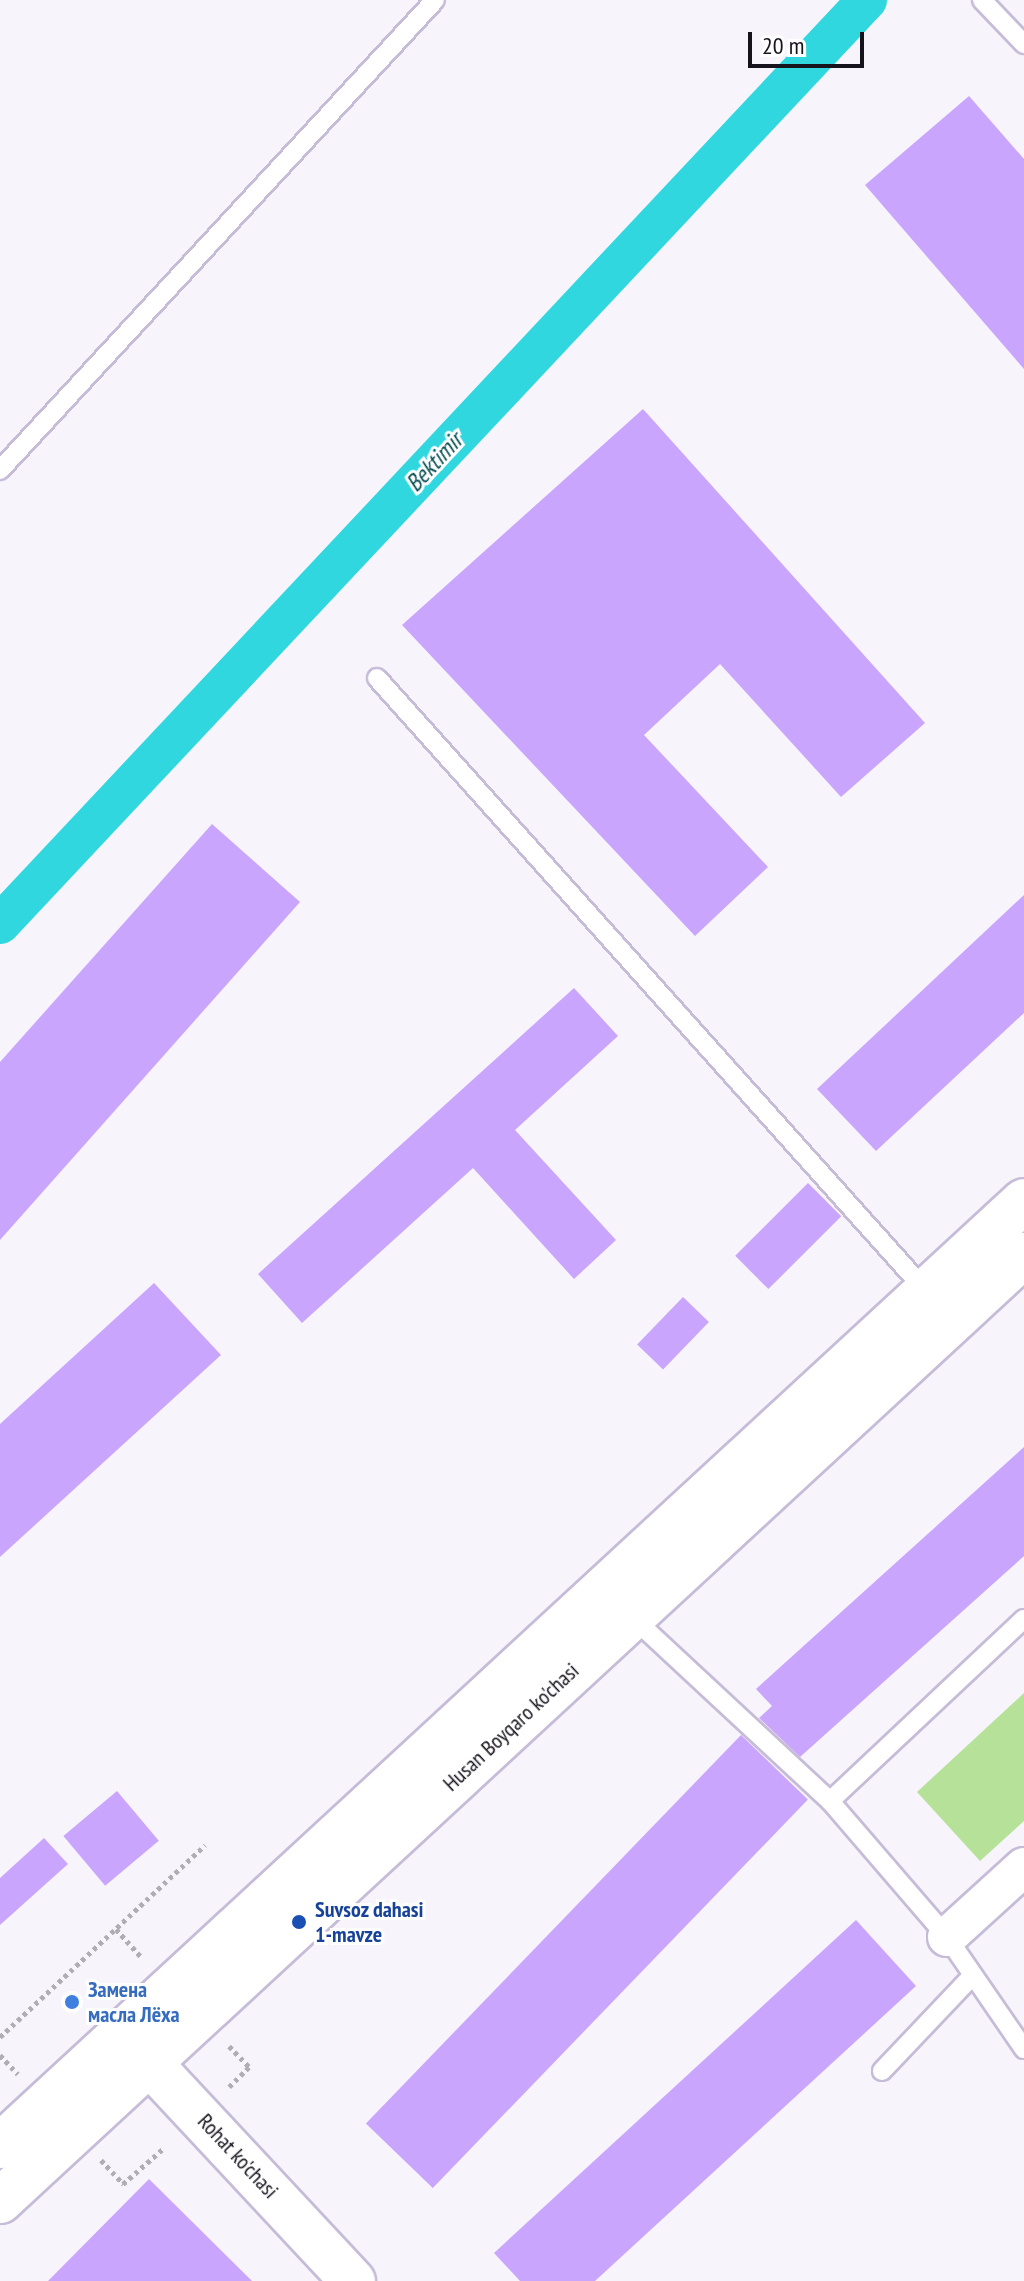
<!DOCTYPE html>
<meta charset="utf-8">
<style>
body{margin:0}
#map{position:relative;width:1024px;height:2281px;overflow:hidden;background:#f7f5fb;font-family:"PT Sans Narrow",sans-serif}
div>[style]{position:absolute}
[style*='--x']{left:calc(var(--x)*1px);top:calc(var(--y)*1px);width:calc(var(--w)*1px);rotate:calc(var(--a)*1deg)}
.green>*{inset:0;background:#b6e198}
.canal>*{height:40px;margin:-20px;padding:0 20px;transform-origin:20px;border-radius:20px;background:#30d7df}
.building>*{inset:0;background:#caa5fd;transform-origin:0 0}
.path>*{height:5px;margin-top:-2.5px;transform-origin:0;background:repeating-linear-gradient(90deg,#b0aeb5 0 4px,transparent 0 8px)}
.roads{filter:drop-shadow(2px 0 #c6bcd8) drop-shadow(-2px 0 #c6bcd8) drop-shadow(0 2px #c6bcd8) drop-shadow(0 -2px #c6bcd8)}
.lane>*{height:18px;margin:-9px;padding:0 9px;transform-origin:9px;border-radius:9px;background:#fff}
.street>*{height:38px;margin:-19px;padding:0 19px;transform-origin:19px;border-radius:19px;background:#fff}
.secondary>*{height:44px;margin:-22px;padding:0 22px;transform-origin:22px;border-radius:22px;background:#fff}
.dots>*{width:22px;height:22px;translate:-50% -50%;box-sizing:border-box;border:4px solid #fff;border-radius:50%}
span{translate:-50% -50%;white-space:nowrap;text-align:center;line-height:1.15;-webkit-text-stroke:6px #fff;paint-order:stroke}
.street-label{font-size:22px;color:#17131d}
.transit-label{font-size:22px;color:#164399;font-weight:700}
.left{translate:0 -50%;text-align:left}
.shop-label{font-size:22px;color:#366cbe;font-weight:700}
.water-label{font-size:24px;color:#074e52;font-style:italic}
.scale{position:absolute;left:748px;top:32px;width:116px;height:36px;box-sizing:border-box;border:4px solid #17131d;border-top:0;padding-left:10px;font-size:24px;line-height:28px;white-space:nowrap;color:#17131d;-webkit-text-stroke:6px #fff;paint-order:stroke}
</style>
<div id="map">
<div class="green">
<div style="clip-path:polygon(1024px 1693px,1024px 1821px,980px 1861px,917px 1792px)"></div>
</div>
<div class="canal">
<div style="--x:0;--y:924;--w:1267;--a:-46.82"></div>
</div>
<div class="building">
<div style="clip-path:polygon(969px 96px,1024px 159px,1024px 369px,865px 185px)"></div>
<div style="clip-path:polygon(643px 409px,925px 723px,841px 797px,720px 664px,644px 735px,768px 867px,695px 936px,402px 625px)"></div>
<div style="clip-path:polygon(212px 824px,300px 902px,0 1240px,0 1062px)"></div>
<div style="clip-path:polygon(1024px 895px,1024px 1013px,876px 1151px,817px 1089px)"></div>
<div style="clip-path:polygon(574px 988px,618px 1036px,515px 1130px,616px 1240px,574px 1279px,473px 1168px,302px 1323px,258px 1274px)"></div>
<div style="left:808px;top:1183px;width:47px;height:103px;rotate:45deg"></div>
<div style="clip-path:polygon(154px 1283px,221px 1355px,0 1557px,0 1424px)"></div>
<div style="left:683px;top:1297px;width:36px;height:66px;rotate:44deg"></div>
<div style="clip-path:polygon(1024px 1447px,1024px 1556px,800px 1757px,759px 1718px,772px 1706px,756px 1689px)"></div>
<div style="left:741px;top:1735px;width:93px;height:540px;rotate:44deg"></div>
<div style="left:117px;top:1791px;width:65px;height:70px;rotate:50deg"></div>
<div style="clip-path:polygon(44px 1838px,68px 1864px,0 1925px,0 1878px)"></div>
<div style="clip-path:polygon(856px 1920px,916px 1986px,595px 2281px,520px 2281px,494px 2253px)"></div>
<div style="clip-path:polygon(149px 2179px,252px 2281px,48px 2281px)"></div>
</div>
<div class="path">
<div style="--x:116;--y:1929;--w:39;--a:48"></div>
<div style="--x:0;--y:2037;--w:281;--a:-43.1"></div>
<div style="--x:229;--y:2046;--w:29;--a:46"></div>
<div style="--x:249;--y:2067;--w:28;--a:135"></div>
<div style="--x:0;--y:2055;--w:26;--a:47"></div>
<div style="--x:101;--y:2160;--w:33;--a:47"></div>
<div style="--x:123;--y:2184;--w:55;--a:-41.3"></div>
</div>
<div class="roads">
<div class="lane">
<div style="--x:982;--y:0;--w:61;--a:46.3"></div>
<div style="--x:0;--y:470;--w:640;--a:-47.21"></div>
<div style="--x:377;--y:678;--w:824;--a:48.15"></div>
<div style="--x:631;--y:1616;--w:272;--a:42.9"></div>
<div style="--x:830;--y:1801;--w:179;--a:49.3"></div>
<div style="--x:947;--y:1937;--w:136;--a:55.5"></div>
<div style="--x:830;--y:1801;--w:266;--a:-43.2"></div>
<div style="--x:882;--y:2071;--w:132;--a:-46.5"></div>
</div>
<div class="street">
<div style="--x:947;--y:1937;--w:104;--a:-42.3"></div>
</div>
<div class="secondary">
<div style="--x:128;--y:2040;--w:330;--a:47"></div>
<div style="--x:0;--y:2146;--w:1393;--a:-42.7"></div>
<div style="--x:0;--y:2201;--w:1394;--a:-42.73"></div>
</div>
</div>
<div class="dots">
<div style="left:299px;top:1922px;background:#1a4fb4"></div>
<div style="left:72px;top:2002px;background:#3f7fe0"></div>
</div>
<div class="street-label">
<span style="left:511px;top:1727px;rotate:-43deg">Husan Boyqaro ko'chasi</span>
<span style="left:238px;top:2156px;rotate:47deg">Rohat ko'chasi</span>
</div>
<div class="transit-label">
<span class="left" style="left:315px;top:1922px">Suvsoz dahasi<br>1-mavze</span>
</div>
<div class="shop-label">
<span class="left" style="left:88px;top:2002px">Замена<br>масла Лёха</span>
</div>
<div class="water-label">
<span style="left:434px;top:462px;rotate:-47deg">Bektimir</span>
</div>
<div class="scale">20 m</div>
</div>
